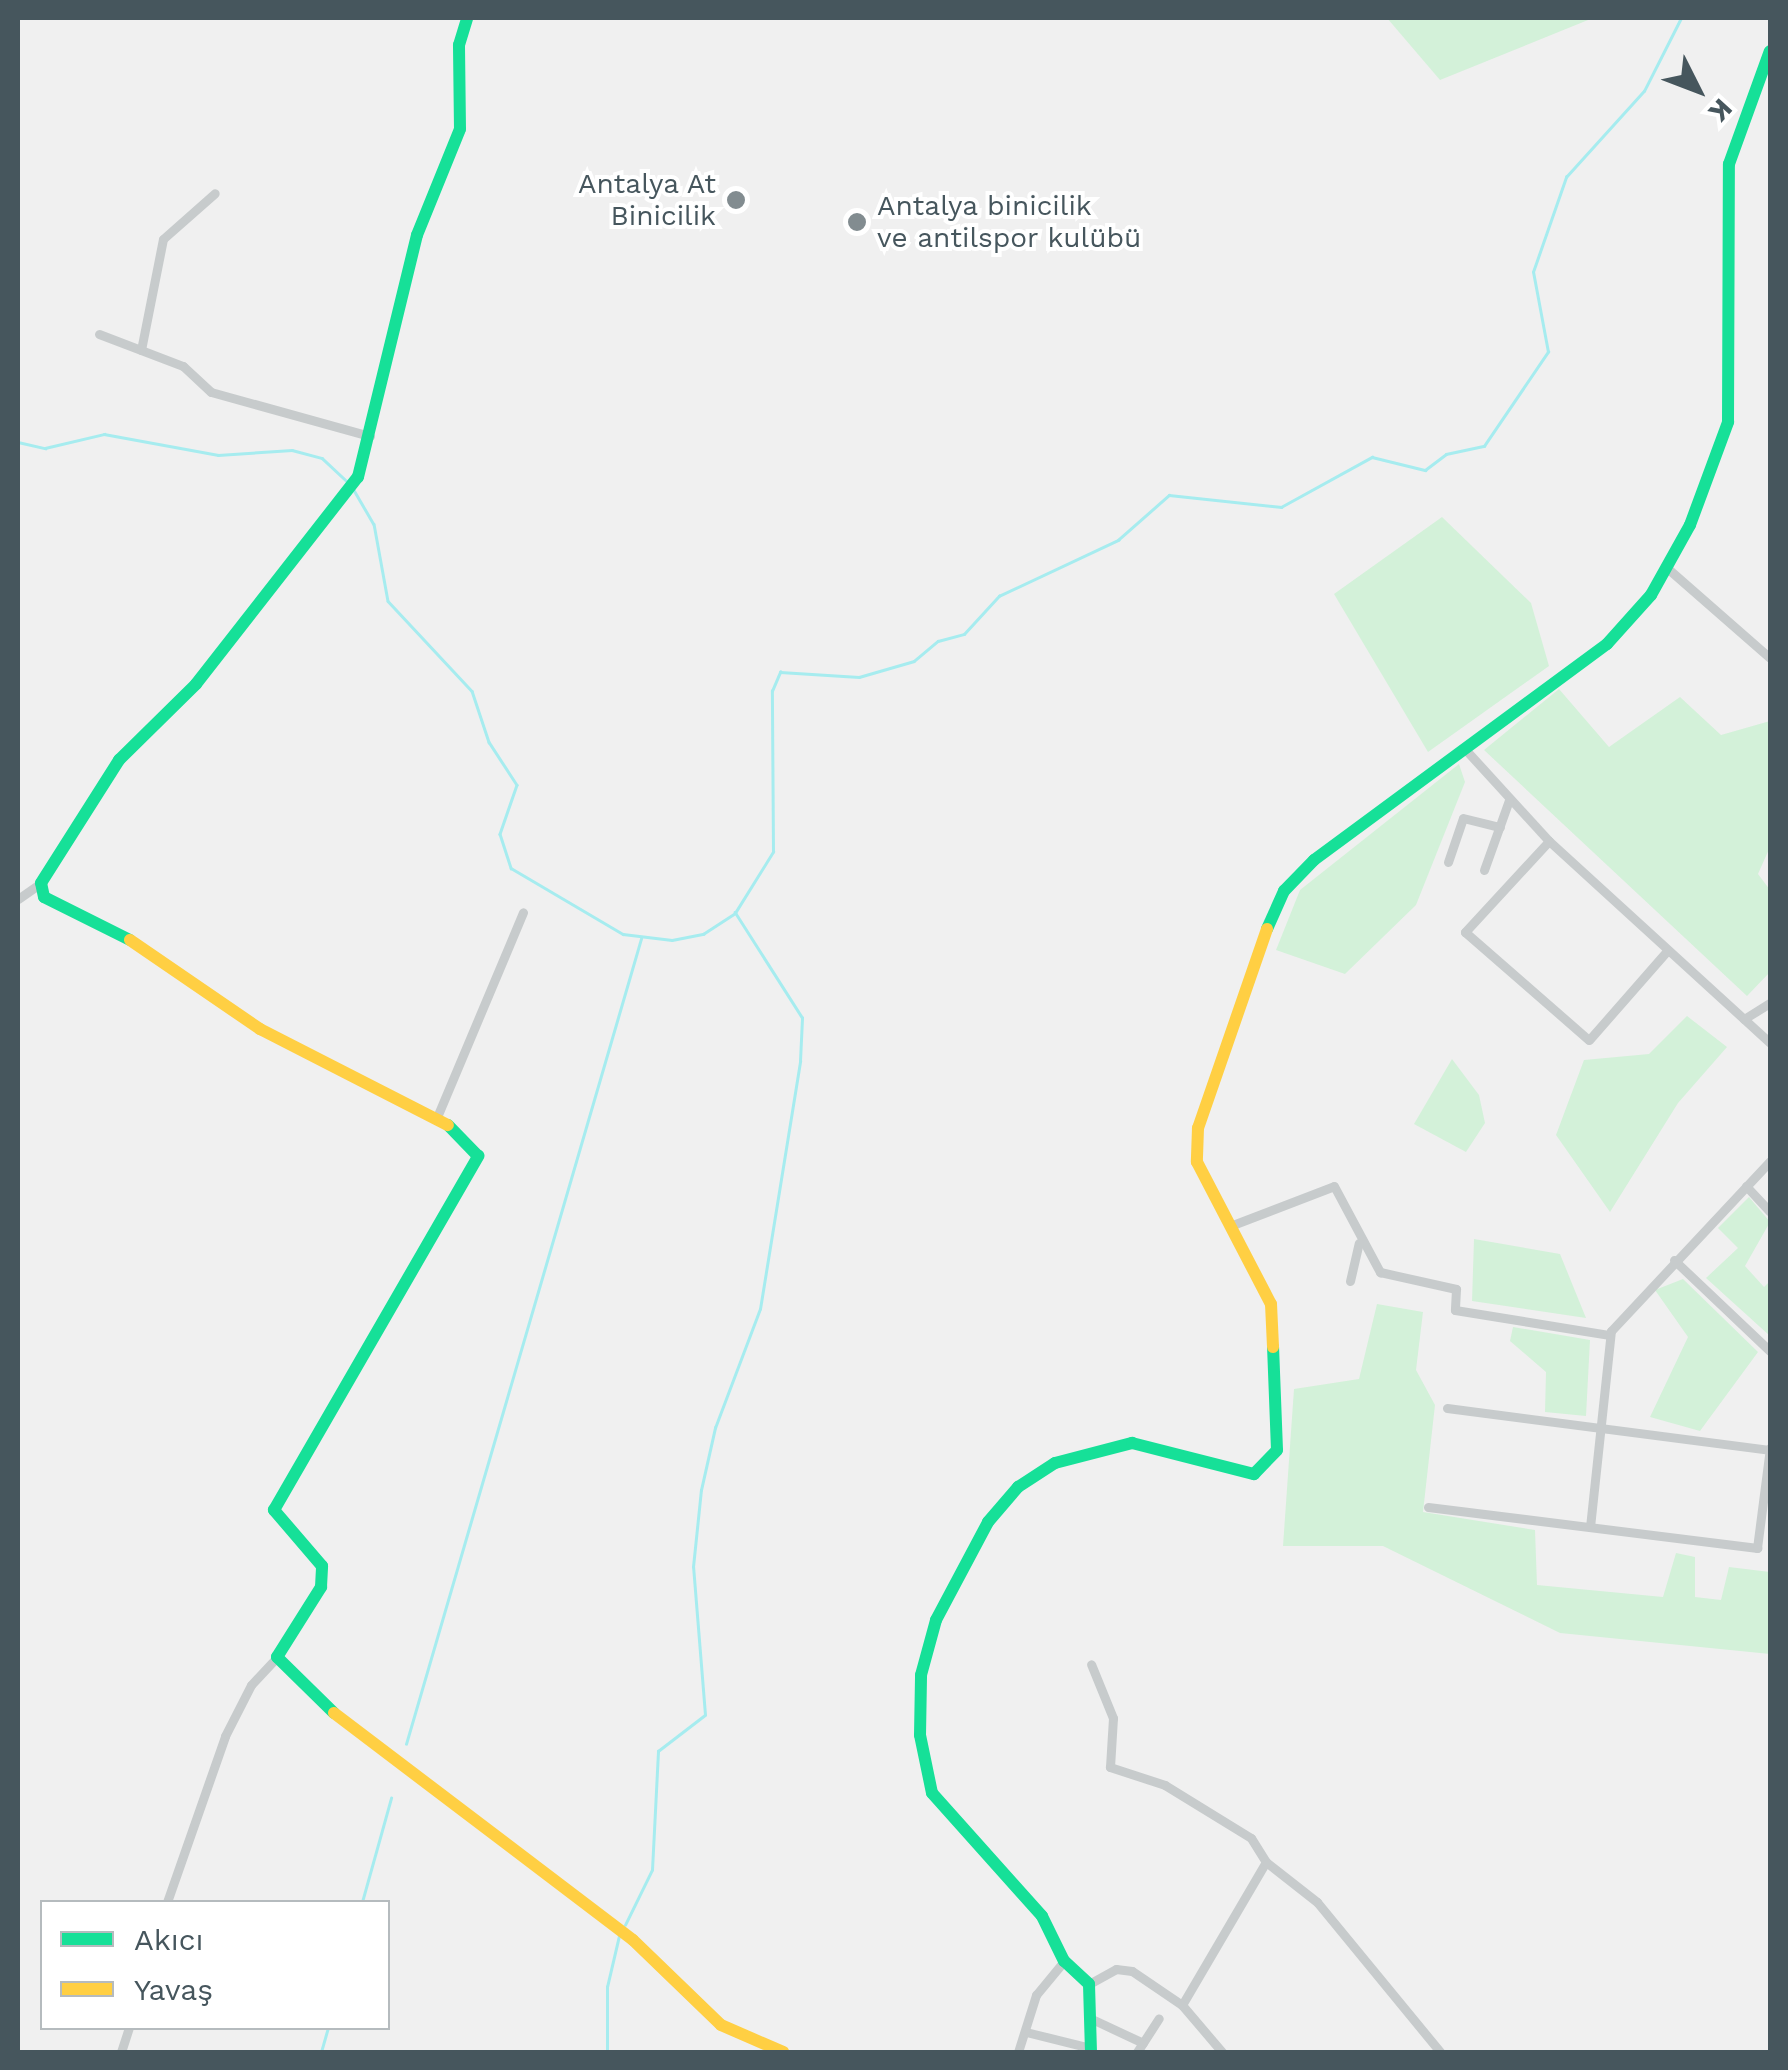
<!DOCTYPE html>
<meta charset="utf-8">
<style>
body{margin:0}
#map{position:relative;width:1788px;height:2070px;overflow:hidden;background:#f0f0f0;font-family:"Work Sans",sans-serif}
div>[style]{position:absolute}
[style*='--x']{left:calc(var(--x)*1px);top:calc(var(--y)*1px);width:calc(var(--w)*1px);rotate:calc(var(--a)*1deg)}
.green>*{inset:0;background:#d3f1d9}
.stream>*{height:2.5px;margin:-1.25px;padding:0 1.25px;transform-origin:1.25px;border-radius:1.25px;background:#a6ecef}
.street>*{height:9px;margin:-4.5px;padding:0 4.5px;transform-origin:4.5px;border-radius:4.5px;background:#c7cbcc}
.fast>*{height:12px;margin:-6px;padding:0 6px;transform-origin:6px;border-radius:6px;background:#16e098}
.slow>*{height:12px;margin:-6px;padding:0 6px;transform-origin:6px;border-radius:6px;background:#ffcf43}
.dots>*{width:28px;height:28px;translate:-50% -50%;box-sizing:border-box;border:5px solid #fff;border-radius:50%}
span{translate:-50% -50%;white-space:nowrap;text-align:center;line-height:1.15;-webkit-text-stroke:8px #fff;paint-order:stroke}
.poi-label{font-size:28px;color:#46565d}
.right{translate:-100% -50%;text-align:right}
.left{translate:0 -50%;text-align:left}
.frame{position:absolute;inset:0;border:20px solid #46565d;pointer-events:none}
.legend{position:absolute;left:40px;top:1900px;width:350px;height:130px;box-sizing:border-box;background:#fff;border:2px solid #b5bbbe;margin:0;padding:12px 18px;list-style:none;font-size:30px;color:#46565d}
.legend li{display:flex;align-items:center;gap:20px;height:50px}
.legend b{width:50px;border:2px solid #b5bbbe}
.north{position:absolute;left:1648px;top:40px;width:100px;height:100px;-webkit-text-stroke:8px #fff;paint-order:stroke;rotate:132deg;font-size:28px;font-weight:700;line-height:40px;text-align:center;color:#46565d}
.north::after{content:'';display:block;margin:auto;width:35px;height:45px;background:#46565d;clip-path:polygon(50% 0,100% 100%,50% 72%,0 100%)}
</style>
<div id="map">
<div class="green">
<div style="clip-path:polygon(1387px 18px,1593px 18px,1440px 80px)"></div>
<div style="clip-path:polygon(1442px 517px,1531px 603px,1549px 666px,1428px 752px,1334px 594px)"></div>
<div style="clip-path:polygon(1559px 689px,1609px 747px,1680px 697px,1721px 735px,1770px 721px,1770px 847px,1758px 874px,1770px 890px,1770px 972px,1747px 996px,1484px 750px)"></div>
<div style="clip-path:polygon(1459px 764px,1465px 782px,1416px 905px,1345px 974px,1276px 950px,1300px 890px)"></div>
<div style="clip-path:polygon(1687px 1016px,1727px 1047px,1678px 1103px,1610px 1212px,1556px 1135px,1584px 1060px,1649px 1054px)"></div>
<div style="clip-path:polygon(1452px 1059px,1479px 1095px,1485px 1123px,1466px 1152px,1414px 1124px)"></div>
<div style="clip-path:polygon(1749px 1197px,1770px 1222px,1745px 1266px,1764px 1287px,1770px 1281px,1770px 1336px,1706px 1278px,1738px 1248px,1718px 1228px)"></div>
<div style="clip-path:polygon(1474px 1239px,1560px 1254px,1586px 1318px,1472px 1301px)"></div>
<div style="clip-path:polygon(1683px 1279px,1758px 1352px,1700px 1431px,1650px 1417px,1688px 1337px,1655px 1290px)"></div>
<div style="clip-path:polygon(1377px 1304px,1423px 1312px,1416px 1370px,1435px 1405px,1423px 1512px,1535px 1530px,1537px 1585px,1663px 1597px,1676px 1553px,1695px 1557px,1695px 1597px,1721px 1600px,1729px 1567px,1770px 1572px,1770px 1654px,1560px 1633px,1383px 1546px,1283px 1546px,1294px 1389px,1359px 1379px)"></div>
<div style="clip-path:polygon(1513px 1327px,1590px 1340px,1586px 1416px,1545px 1412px,1546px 1372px,1510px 1341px)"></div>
</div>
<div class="stream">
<div style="--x:18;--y:442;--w:28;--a:13"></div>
<div style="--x:45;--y:448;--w:61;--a:-13.3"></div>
<div style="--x:104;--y:434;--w:116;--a:10.4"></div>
<div style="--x:218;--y:455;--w:74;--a:-3.9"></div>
<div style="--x:292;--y:450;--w:31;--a:15"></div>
<div style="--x:322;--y:458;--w:37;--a:43"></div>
<div style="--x:354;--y:490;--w:39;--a:60"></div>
<div style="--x:374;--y:524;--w:78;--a:79.7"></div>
<div style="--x:388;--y:601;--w:123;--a:47"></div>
<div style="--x:472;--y:691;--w:54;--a:71.6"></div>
<div style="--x:489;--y:742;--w:51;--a:56.9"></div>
<div style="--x:517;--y:785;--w:52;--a:109.1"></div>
<div style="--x:500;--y:834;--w:36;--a:72"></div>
<div style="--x:511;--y:868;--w:130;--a:30.5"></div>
<div style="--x:623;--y:934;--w:49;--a:7"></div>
<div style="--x:672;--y:940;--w:32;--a:-11"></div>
<div style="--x:703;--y:934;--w:38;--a:-33"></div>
<div style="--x:735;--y:913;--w:72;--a:-58.1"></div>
<div style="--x:773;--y:852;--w:161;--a:-90.4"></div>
<div style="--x:772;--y:691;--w:21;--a:-67"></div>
<div style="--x:780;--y:672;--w:79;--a:3.6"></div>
<div style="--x:859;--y:677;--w:57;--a:-16.2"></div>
<div style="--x:914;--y:661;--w:31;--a:-40"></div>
<div style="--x:938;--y:641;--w:27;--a:-15"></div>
<div style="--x:964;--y:634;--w:52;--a:-47.4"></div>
<div style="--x:999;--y:596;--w:132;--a:-25.2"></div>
<div style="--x:1118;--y:540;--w:68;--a:-41.4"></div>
<div style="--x:1169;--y:495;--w:113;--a:6.1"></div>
<div style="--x:1281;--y:507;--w:104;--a:-28.8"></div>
<div style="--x:1372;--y:457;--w:55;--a:13.8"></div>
<div style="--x:1425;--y:470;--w:26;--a:-37"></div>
<div style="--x:1446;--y:454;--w:39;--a:-12"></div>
<div style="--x:1484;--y:446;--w:114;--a:-55.8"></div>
<div style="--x:1548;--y:352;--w:81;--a:-100.6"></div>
<div style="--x:1533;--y:272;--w:101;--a:-70.8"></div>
<div style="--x:1566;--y:177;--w:116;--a:-47.8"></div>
<div style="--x:1644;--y:91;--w:82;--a:-63.1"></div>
<div style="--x:406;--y:1744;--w:839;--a:-73.73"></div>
<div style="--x:362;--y:1902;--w:108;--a:-74.4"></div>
<div style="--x:625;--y:1925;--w:61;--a:-63.9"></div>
<div style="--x:652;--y:1870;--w:119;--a:-87.1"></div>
<div style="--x:658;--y:1751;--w:59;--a:-37.5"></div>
<div style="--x:705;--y:1715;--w:148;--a:-94.6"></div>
<div style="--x:693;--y:1567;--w:77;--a:-84.1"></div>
<div style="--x:701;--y:1490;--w:64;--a:-77.3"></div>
<div style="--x:715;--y:1428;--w:127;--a:-69.3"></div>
<div style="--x:760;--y:1309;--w:251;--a:-80.8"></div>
<div style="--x:800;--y:1061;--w:43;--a:-87.3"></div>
<div style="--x:802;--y:1018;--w:125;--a:-122.5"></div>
<div style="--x:321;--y:2052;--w:25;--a:-74"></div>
<div style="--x:607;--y:2052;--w:65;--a:-90"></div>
<div style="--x:607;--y:1987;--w:52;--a:-76.8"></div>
</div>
<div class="street">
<div style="--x:99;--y:334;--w:90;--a:20.9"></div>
<div style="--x:183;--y:366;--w:38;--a:43"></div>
<div style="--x:211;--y:392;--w:165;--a:15.5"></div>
<div style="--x:141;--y:350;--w:113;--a:-78.8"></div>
<div style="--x:163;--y:239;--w:69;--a:-41.5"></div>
<div style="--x:1666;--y:567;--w:138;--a:41.2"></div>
<div style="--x:1464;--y:748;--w:126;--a:47.6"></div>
<div style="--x:1549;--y:841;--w:299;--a:42.4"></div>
<div style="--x:1549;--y:841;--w:124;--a:132.7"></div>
<div style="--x:1465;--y:932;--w:164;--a:41.1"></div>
<div style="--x:1589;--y:1040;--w:118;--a:-48.8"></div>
<div style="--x:1448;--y:862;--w:46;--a:-71.2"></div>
<div style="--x:1463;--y:818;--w:38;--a:14"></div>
<div style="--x:1484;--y:870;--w:74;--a:-70.3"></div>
<div style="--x:18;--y:899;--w:28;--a:-35"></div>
<div style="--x:1744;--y:1019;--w:31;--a:-32"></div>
<div style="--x:437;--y:1117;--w:222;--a:-67.2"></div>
<div style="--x:1746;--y:1186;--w:35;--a:47"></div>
<div style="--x:1230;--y:1226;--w:111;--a:-21"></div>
<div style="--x:1334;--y:1186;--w:98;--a:61.9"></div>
<div style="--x:1380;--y:1272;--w:78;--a:12.6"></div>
<div style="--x:1456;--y:1289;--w:21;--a:93"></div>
<div style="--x:1455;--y:1310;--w:157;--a:9.2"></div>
<div style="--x:1674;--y:1260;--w:132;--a:43.5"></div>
<div style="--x:1350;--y:1281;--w:39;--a:-77"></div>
<div style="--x:1447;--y:1408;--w:325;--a:7.4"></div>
<div style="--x:1428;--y:1507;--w:332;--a:7.1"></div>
<div style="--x:1757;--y:1548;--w:101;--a:-82.6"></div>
<div style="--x:1590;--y:1527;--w:197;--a:-83.9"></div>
<div style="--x:1611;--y:1331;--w:233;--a:-46.9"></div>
<div style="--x:1266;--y:1862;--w:65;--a:38.1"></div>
<div style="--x:1317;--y:1902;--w:194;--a:50.6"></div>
<div style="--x:167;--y:1902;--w:176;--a:-70.7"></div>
<div style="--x:225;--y:1736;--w:57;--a:-63"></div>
<div style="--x:251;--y:1685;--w:38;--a:-47"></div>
<div style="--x:1089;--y:1984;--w:31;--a:-29"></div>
<div style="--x:1116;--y:1969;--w:16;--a:7"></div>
<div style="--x:1132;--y:1971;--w:60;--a:34.2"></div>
<div style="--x:1182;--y:2005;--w:166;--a:-59.6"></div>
<div style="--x:1266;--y:1862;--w:28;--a:-122"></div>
<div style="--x:1251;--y:1838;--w:101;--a:-148.4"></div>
<div style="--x:1165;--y:1785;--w:58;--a:-161.9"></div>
<div style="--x:1110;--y:1767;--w:49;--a:-86.5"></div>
<div style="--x:1113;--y:1718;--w:58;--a:-112.2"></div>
<div style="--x:1182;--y:2005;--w:62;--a:49.6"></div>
<div style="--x:1094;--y:2020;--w:54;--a:25.1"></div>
<div style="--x:1026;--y:2032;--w:66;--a:14"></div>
<div style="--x:121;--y:2052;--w:25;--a:-72"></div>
<div style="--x:1018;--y:2052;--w:60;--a:-72.5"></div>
<div style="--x:1036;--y:1995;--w:44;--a:-50.5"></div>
<div style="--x:1137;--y:2052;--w:40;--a:-57.1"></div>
</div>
<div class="fast">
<div style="--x:1267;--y:929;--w:42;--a:-65.9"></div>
<div style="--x:1284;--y:891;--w:43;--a:-45.9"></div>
<div style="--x:1314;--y:860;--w:364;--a:-36.4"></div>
<div style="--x:1607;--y:644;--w:66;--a:-48.1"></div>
<div style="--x:1651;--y:595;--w:80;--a:-60.9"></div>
<div style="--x:1690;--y:525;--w:110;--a:-69.7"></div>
<div style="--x:1728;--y:422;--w:258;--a:-89.8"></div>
<div style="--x:1729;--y:164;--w:120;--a:-70.1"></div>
<div style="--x:130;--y:940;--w:96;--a:-153.4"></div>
<div style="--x:44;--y:897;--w:14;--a:-102"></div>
<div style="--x:41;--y:883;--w:146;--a:-57.6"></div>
<div style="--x:119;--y:760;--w:108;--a:-44.6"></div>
<div style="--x:196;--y:684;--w:263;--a:-52"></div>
<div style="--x:358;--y:477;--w:249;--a:-76.3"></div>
<div style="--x:417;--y:235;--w:114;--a:-67.9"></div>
<div style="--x:460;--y:129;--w:84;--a:-90.7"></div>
<div style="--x:459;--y:45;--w:28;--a:-73"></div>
<div style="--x:334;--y:1713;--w:80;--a:-135.5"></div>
<div style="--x:277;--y:1657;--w:83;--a:-57.8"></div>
<div style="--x:321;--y:1587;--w:21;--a:-87"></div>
<div style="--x:322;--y:1566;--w:74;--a:-130.6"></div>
<div style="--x:274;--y:1510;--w:409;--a:-60"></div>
<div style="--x:478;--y:1156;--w:43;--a:-134.1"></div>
<div style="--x:1091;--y:2052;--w:68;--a:-91.7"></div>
<div style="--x:1089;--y:1984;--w:34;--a:-137"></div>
<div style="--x:1064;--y:1961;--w:50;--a:-116.1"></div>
<div style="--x:1042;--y:1916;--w:165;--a:-131.8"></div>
<div style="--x:932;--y:1793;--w:59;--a:-101.7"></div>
<div style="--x:920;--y:1735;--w:60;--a:-89"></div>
<div style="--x:921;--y:1675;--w:57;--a:-74.7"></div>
<div style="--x:936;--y:1620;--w:111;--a:-62"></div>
<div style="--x:988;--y:1522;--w:46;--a:-49.4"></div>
<div style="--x:1018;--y:1487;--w:44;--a:-33"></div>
<div style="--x:1055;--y:1463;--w:80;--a:-14.6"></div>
<div style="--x:1132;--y:1443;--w:126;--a:14.3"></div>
<div style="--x:1254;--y:1474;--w:33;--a:-46"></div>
<div style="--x:1277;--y:1450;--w:103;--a:-92.2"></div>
</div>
<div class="slow">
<div style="--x:1267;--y:929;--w:211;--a:109.1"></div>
<div style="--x:1198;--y:1128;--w:34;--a:92"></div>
<div style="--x:1197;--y:1162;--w:160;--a:62.5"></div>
<div style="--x:1271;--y:1304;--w:43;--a:87.3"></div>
<div style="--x:130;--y:940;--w:158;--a:34.4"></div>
<div style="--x:260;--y:1029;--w:211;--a:27.1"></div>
<div style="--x:334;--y:1713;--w:375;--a:37.2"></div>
<div style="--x:633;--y:1940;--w:122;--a:44"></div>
<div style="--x:721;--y:2025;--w:68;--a:23.5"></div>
</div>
<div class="dots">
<div style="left:736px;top:200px;background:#828c90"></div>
<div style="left:857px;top:222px;background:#828c90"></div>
</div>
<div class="poi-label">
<span class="right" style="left:716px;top:200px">Antalya At<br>Binicilik</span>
<span class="left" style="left:877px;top:222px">Antalya binicilik<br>ve antilspor kulübü</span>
</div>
<div class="frame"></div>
<ul class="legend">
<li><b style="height:12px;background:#16e098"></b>Akıcı</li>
<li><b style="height:12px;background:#ffcf43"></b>Yavaş</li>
</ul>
<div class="north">K</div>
</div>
